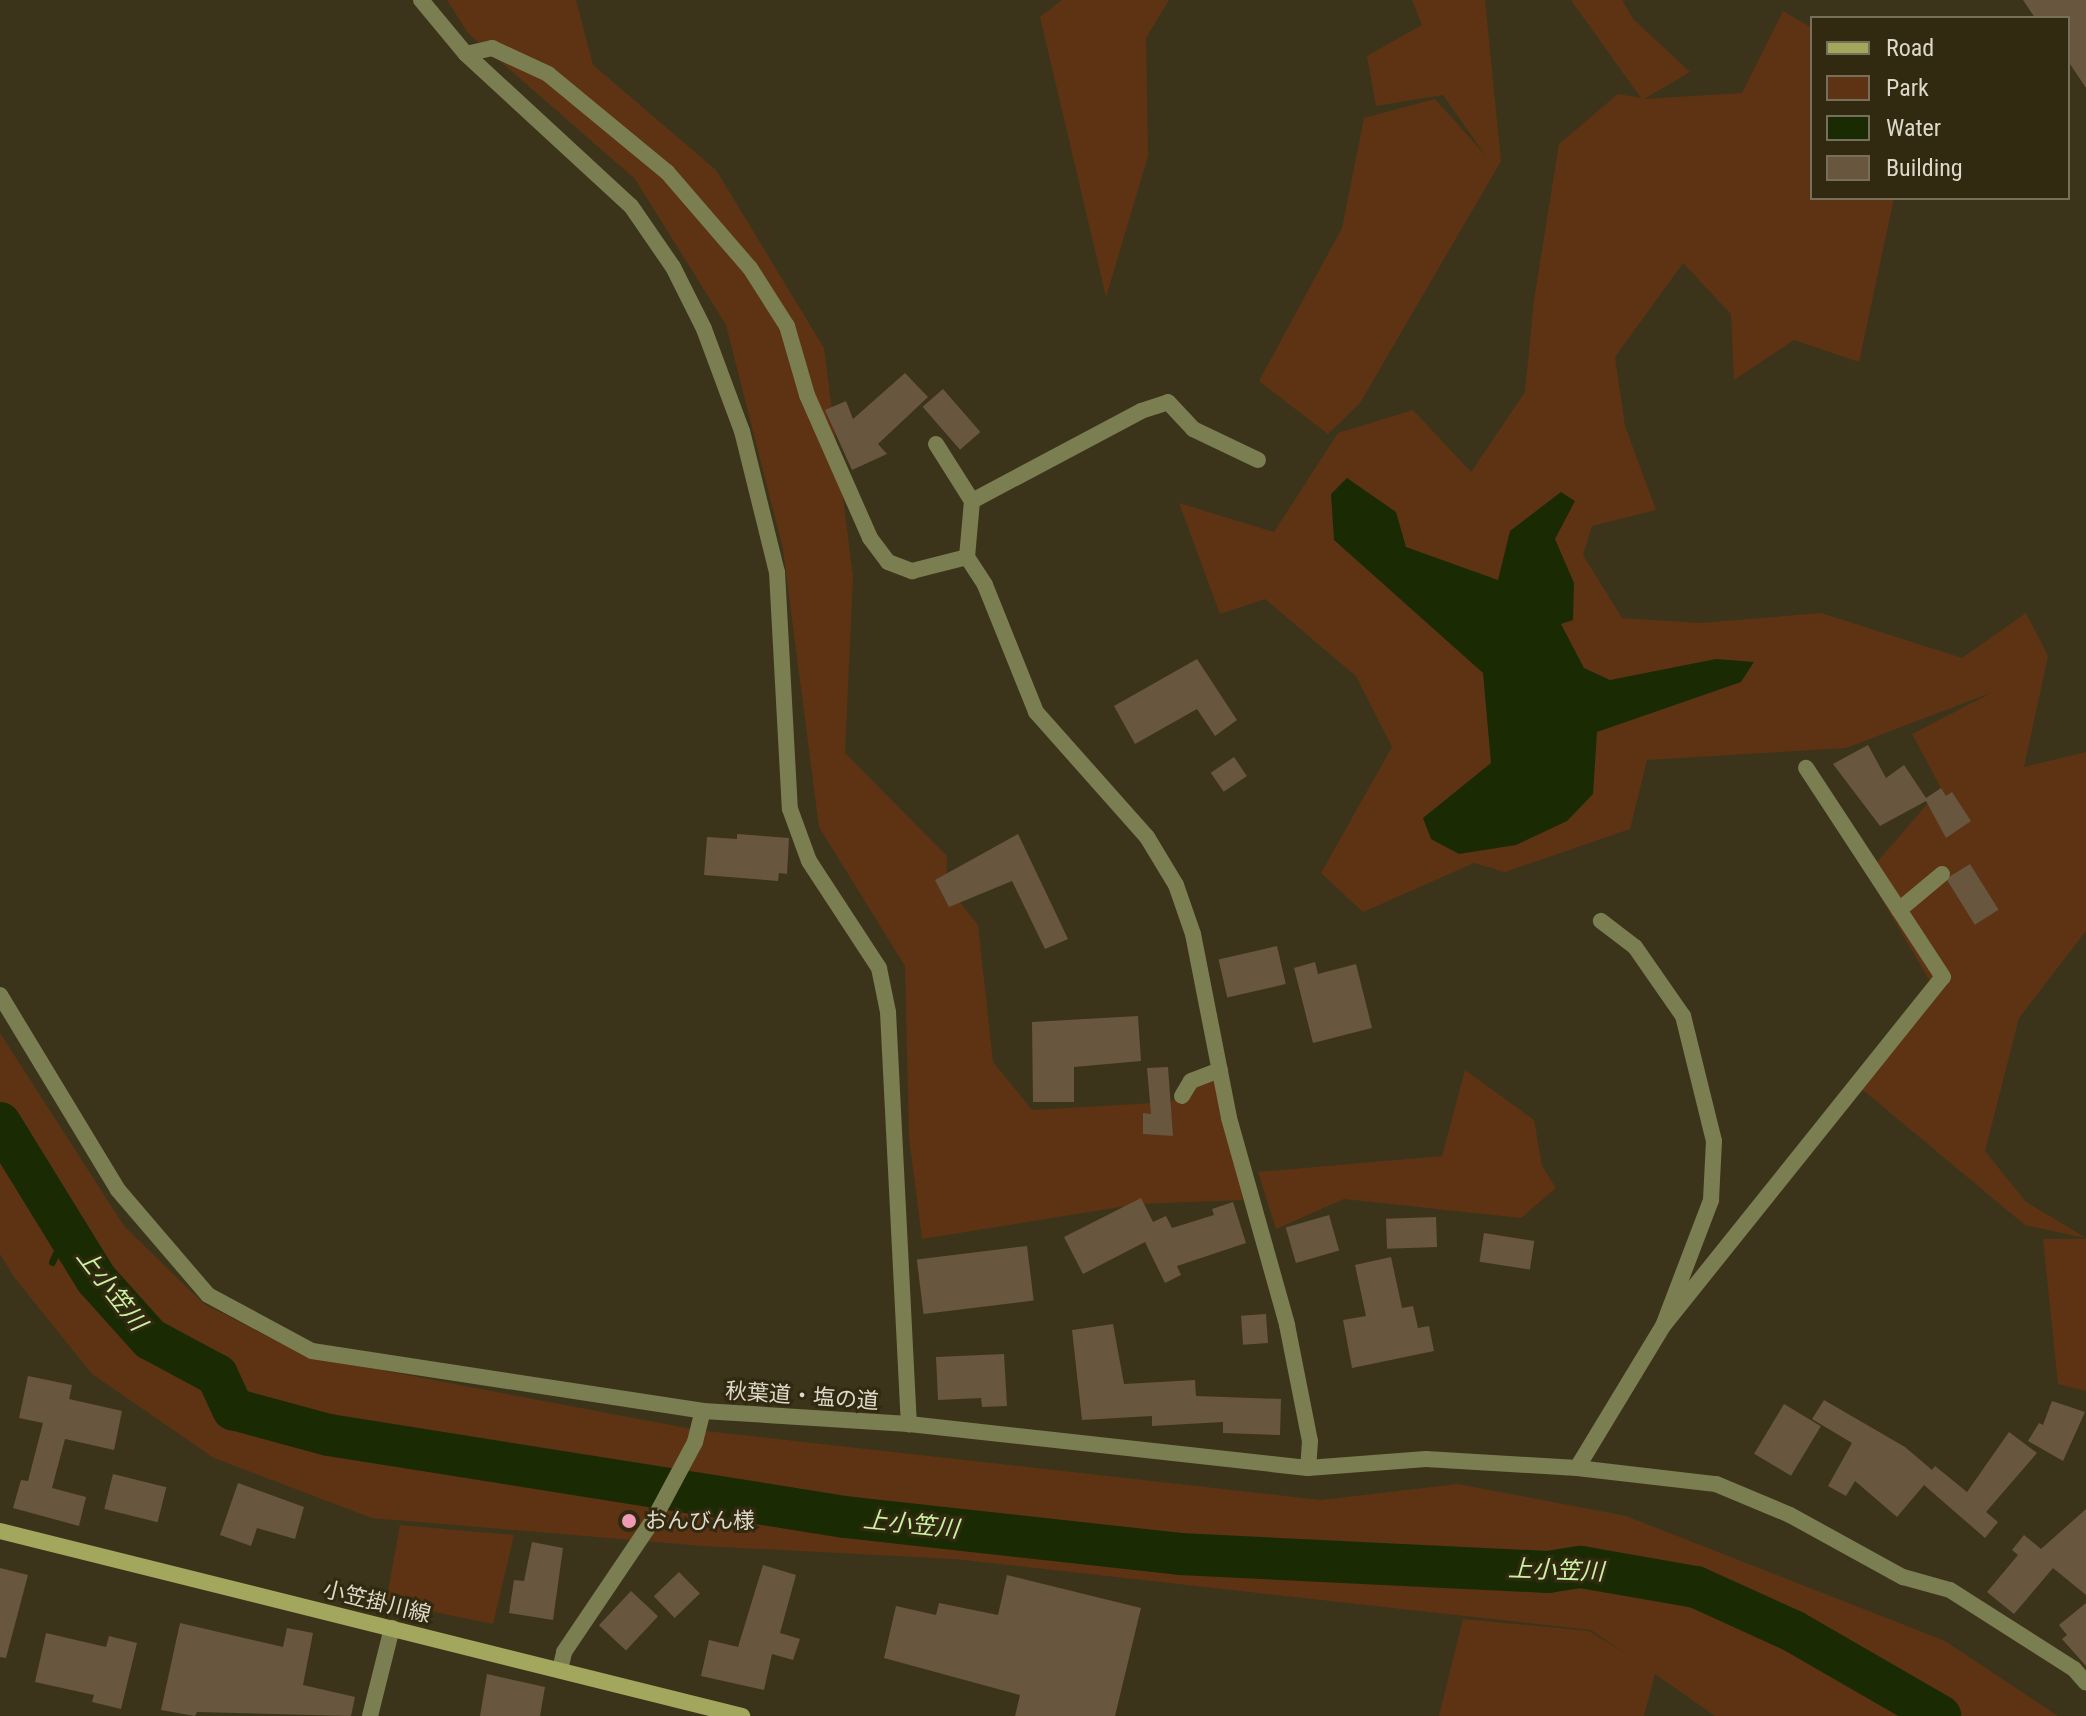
<!DOCTYPE html>
<meta charset="utf-8">
<style>
body{margin:0}
#map{position:relative;width:2086px;height:1716px;overflow:hidden;background:#3c341a;font-family:"Roboto Condensed","Noto Sans JP",sans-serif}
div>[style]{position:absolute}
[style*='--x']{left:calc(var(--x)*1px);top:calc(var(--y)*1px);width:calc(var(--w)*1px);rotate:calc(var(--a)*1deg)}
.green>*{inset:0;background:#5d3314}
.water>*{inset:0;background:#1a2b04}
.stream>*{height:7px;margin:-3.5px;padding:0 3.5px;transform-origin:3.5px;border-radius:3.5px;background:#1a2b04}
.river>*{height:42px;margin:-21px;padding:0 21px;transform-origin:21px;border-radius:21px;background:#1a2b04}
.building>*{inset:0;background:#68563f;transform-origin:0 0}
.minor>*{height:16px;margin:-8px;padding:0 8px;transform-origin:8px;border-radius:8px;background:#7b7e51}
.secondary>*{height:16px;margin:-8px;padding:0 8px;transform-origin:8px;border-radius:8px;background:#a3a75e}
.dots>*{width:22px;height:22px;translate:-50% -50%;box-sizing:border-box;border:4px solid #322a10;border-radius:50%}
span{translate:-50% -50%;white-space:nowrap;text-align:center;line-height:1.15;-webkit-text-stroke:6px #322a10;paint-order:stroke}
.street-label{font-size:22px;color:#ddd8c9}
.poi-label{font-size:22px;color:#ddd8c9}
.left{translate:0 -50%;text-align:left}
.water-label{font-size:24px;color:#caf2a4;font-style:italic}
.legend{position:absolute;left:1810px;top:16px;width:260px;height:184px;box-sizing:border-box;background:#322a10;border:2px solid #76705a;margin:0;padding:10px 14px;list-style:none;font-size:24px;color:#ddd8c9}
.legend li{display:flex;align-items:center;gap:16px;height:40px}
.legend b{width:40px;border:2px solid #76705a}
</style>
<div id="map">
<div class="green">
<div style="clip-path:polygon(447px 0,576px 0,593px 65px,716px 170px,824px 348px,853px 576px,845px 753px,947px 856px,946px 885px,978px 925px,993px 1062px,1032px 1110px,1171px 1102px,1214px 1066px,1243px 1200px,1139px 1204px,922px 1239px,909px 1137px,905px 966px,819px 827px,783px 549px,726px 325px,635px 179px,468px 33px)"></div>
<div style="clip-path:polygon(1062px 0,1169px 0,1146px 38px,1148px 156px,1106px 297px,1040px 17px)"></div>
<div style="clip-path:polygon(1412px 0,1485px 0,1501px 161px,1360px 403px,1328px 434px,1259px 381px,1342px 228px,1364px 118px,1435px 99px,1486px 156px,1443px 95px,1376px 106px,1367px 56px,1422px 25px)"></div>
<div style="clip-path:polygon(1571px 0,1622px 0,1633px 19px,1690px 72px,1644px 99px,1742px 93px,1783px 11px,1812px 28px,1812px 198px,1894px 198px,1859px 362px,1794px 340px,1734px 380px,1731px 314px,1683px 263px,1615px 357px,1625px 426px,1656px 510px,1592px 526px,1583px 555px,1622px 618px,1700px 623px,1821px 613px,1962px 658px,2026px 613px,2048px 656px,2024px 767px,2086px 752px,2086px 931px,2019px 1018px,1985px 1151px,2026px 1202px,2086px 1238px,2025px 1225px,1857px 1085px,1930px 981px,1867px 874px,1941px 788px,1912px 734px,1993px 692px,1846px 748px,1647px 760px,1630px 829px,1505px 872px,1474px 863px,1363px 912px,1321px 873px,1392px 747px,1356px 676px,1265px 599px,1220px 614px,1179px 503px,1274px 532px,1338px 433px,1413px 410px,1471px 472px,1525px 392px,1534px 300px,1559px 144px,1618px 94px,1641px 98px)"></div>
<div style="clip-path:polygon(0 1033px,124px 1226px,204px 1304px,307px 1356px,697px 1430px,1321px 1500px,1458px 1484px,1626px 1516px,1945px 1641px,2058px 1716px,1715px 1716px,1655px 1674px,1644px 1716px,1439px 1716px,1463px 1619px,1589px 1631px,1626px 1654px,1591px 1630px,955px 1559px,703px 1546px,372px 1518px,214px 1458px,92px 1374px,14px 1277px,0 1254px)"></div>
<div style="clip-path:polygon(1465px 1070px,1534px 1120px,1542px 1166px,1556px 1188px,1521px 1218px,1344px 1199px,1276px 1229px,1258px 1172px,1442px 1156px)"></div>
<div style="clip-path:polygon(2043px 1239px,2086px 1239px,2086px 1391px,2058px 1384px)"></div>
<div style="clip-path:polygon(400px 1525px,514px 1535px,493px 1624px,386px 1602px)"></div>
</div>
<div class="water">
<div style="clip-path:polygon(1347px 478px,1396px 512px,1406px 547px,1498px 580px,1510px 531px,1561px 492px,1575px 501px,1555px 539px,1574px 583px,1573px 620px,1561px 624px,1584px 668px,1610px 680px,1716px 659px,1754px 662px,1741px 682px,1597px 732px,1593px 794px,1567px 821px,1516px 845px,1459px 854px,1431px 839px,1423px 818px,1491px 763px,1483px 673px,1334px 540px,1331px 494px)"></div>
</div>
<div class="stream">
<div style="--x:52;--y:1262;--w:37;--a:-66"></div>
</div>
<div class="river">
<div style="--x:0;--y:1123;--w:183;--a:58.4"></div>
<div style="--x:96;--y:1279;--w:81;--a:48"></div>
<div style="--x:150;--y:1339;--w:76;--a:28.2"></div>
<div style="--x:217;--y:1375;--w:38;--a:65"></div>
<div style="--x:233;--y:1409;--w:99;--a:15.2"></div>
<div style="--x:329;--y:1435;--w:522;--a:9.03"></div>
<div style="--x:845;--y:1517;--w:337;--a:6.3"></div>
<div style="--x:1180;--y:1554;--w:368;--a:2.8"></div>
<div style="--x:1548;--y:1572;--w:33;--a:-9"></div>
<div style="--x:1581;--y:1567;--w:117;--a:9.9"></div>
<div style="--x:1696;--y:1587;--w:107;--a:24.4"></div>
<div style="--x:1793;--y:1631;--w:170;--a:30"></div>
</div>
<div class="building">
<div style="clip-path:polygon(2023px 0,2086px 0,2086px 88px,2068px 61px,2068px 18px,2035px 18px)"></div>
<div style="clip-path:polygon(905px 373px,928px 397px,878px 444px,887px 454px,852px 470px,825px 410px,846px 401px,853px 419px)"></div>
<div style="left:943px;top:389px;width:57px;height:27px;rotate:49deg"></div>
<div style="clip-path:polygon(1197px 659px,1237px 720px,1215px 736px,1197px 709px,1135px 744px,1114px 706px)"></div>
<div style="clip-path:polygon(1868px 745px,1886px 778px,1904px 765px,1926px 798px,1941px 788px,1946px 796px,1952px 792px,1971px 821px,1946px 838px,1926px 801px,1880px 826px,1833px 764px)"></div>
<div style="left:1234px;top:757px;width:23px;height:28px;rotate:56deg"></div>
<div style="clip-path:polygon(737px 834px,789px 838px,787px 874px,779px 873px,778px 881px,704px 875px,707px 837px,737px 839px)"></div>
<div style="clip-path:polygon(1018px 834px,1068px 939px,1045px 949px,1012px 881px,949px 907px,935px 880px)"></div>
<div style="left:1970px;top:864px;width:54px;height:28px;rotate:58deg"></div>
<div style="left:1277px;top:946px;width:39px;height:60px;rotate:77deg"></div>
<div style="clip-path:polygon(1315px 962px,1318px 974px,1356px 964px,1372px 1028px,1313px 1043px,1294px 968px)"></div>
<div style="clip-path:polygon(1138px 1016px,1141px 1061px,1074px 1067px,1074px 1102px,1033px 1102px,1032px 1022px)"></div>
<div style="clip-path:polygon(1168px 1067px,1173px 1136px,1143px 1134px,1143px 1113px,1151px 1114px,1147px 1068px)"></div>
<div style="clip-path:polygon(1141px 1198px,1153px 1222px,1166px 1216px,1172px 1228px,1214px 1215px,1212px 1209px,1233px 1202px,1246px 1243px,1177px 1266px,1181px 1275px,1165px 1283px,1145px 1242px,1083px 1274px,1064px 1237px)"></div>
<div style="left:1329px;top:1215px;width:37px;height:45px;rotate:74deg"></div>
<div style="left:1436px;top:1217px;width:30px;height:50px;rotate:88deg"></div>
<div style="left:1484px;top:1233px;width:51px;height:29px;rotate:9deg"></div>
<div style="left:1027px;top:1246px;width:55px;height:111px;rotate:83deg"></div>
<div style="clip-path:polygon(1391px 1257px,1402px 1308px,1413px 1306px,1418px 1328px,1429px 1326px,1434px 1351px,1352px 1368px,1343px 1320px,1366px 1316px,1355px 1265px)"></div>
<div style="left:1266px;top:1314px;width:29px;height:25px;rotate:86deg"></div>
<div style="clip-path:polygon(1113px 1324px,1124px 1384px,1195px 1380px,1196px 1396px,1281px 1399px,1280px 1435px,1223px 1433px,1223px 1422px,1152px 1426px,1152px 1416px,1082px 1420px,1072px 1330px)"></div>
<div style="clip-path:polygon(1004px 1354px,1007px 1406px,982px 1407px,981px 1398px,938px 1400px,936px 1357px)"></div>
<div style="clip-path:polygon(28px 1376px,72px 1385px,69px 1399px,122px 1411px,114px 1450px,65px 1439px,52px 1488px,86px 1497px,79px 1526px,13px 1508px,21px 1480px,28px 1481px,43px 1423px,19px 1418px)"></div>
<div style="clip-path:polygon(1824px 1400px,1905px 1447px,1932px 1470px,1935px 1466px,1967px 1492px,2009px 1432px,2037px 1453px,1986px 1512px,1998px 1522px,1985px 1538px,1924px 1485px,1897px 1517px,1855px 1481px,1846px 1496px,1828px 1486px,1852px 1443px,1812px 1419px)"></div>
<div style="clip-path:polygon(2052px 1401px,2085px 1412px,2063px 1461px,2028px 1441px,2039px 1423px,2043px 1425px)"></div>
<div style="left:1784px;top:1404px;width:43px;height:58px;rotate:31deg"></div>
<div style="left:113px;top:1474px;width:55px;height:36px;rotate:14deg"></div>
<div style="clip-path:polygon(238px 1483px,304px 1507px,295px 1539px,257px 1528px,251px 1546px,220px 1535px)"></div>
<div style="clip-path:polygon(2086px 1509px,2086px 1595px,2053px 1568px,2014px 1614px,1987px 1592px,2018px 1555px,2012px 1550px,2024px 1535px,2041px 1549px)"></div>
<div style="clip-path:polygon(532px 1542px,563px 1548px,553px 1620px,509px 1613px,514px 1580px,524px 1581px)"></div>
<div style="clip-path:polygon(763px 1565px,796px 1575px,780px 1633px,800px 1639px,793px 1660px,772px 1654px,764px 1690px,701px 1676px,709px 1640px,738px 1647px)"></div>
<div style="clip-path:polygon(0 1568px,28px 1575px,6px 1658px,0 1657px)"></div>
<div style="left:679px;top:1572px;width:30px;height:35px;rotate:46deg"></div>
<div style="clip-path:polygon(1007px 1575px,1141px 1608px,1115px 1716px,1015px 1716px,1020px 1695px,884px 1658px,896px 1606px,936px 1615px,939px 1603px,998px 1615px)"></div>
<div style="left:631px;top:1591px;width:37px;height:47px;rotate:43deg"></div>
<div style="clip-path:polygon(2086px 1603px,2086px 1666px,2062px 1639px,2067px 1635px,2059px 1625px)"></div>
<div style="clip-path:polygon(180px 1623px,283px 1647px,287px 1628px,313px 1633px,303px 1685px,355px 1697px,351px 1716px,197px 1712px,195px 1716px,161px 1710px)"></div>
<div style="clip-path:polygon(46px 1633px,106px 1647px,109px 1636px,137px 1643px,121px 1709px,92px 1702px,94px 1695px,35px 1682px)"></div>
<div style="clip-path:polygon(487px 1674px,545px 1687px,540px 1716px,480px 1716px)"></div>
</div>
<div class="minor">
<div style="--x:421;--y:0;--w:70;--a:50.2"></div>
<div style="--x:466;--y:54;--w:224;--a:42.7"></div>
<div style="--x:631;--y:206;--w:74;--a:55.5"></div>
<div style="--x:673;--y:267;--w:69;--a:63.4"></div>
<div style="--x:704;--y:329;--w:109;--a:69.6"></div>
<div style="--x:742;--y:431;--w:145;--a:76.1"></div>
<div style="--x:777;--y:572;--w:237;--a:86.9"></div>
<div style="--x:790;--y:809;--w:55;--a:69.9"></div>
<div style="--x:809;--y:861;--w:128;--a:56.8"></div>
<div style="--x:879;--y:968;--w:45;--a:78.4"></div>
<div style="--x:888;--y:1012;--w:413;--a:87.1"></div>
<div style="--x:466;--y:54;--w:27;--a:-13"></div>
<div style="--x:492;--y:48;--w:62;--a:24.9"></div>
<div style="--x:548;--y:74;--w:154;--a:39.5"></div>
<div style="--x:667;--y:172;--w:127;--a:49.2"></div>
<div style="--x:750;--y:268;--w:69;--a:57.5"></div>
<div style="--x:787;--y:326;--w:72;--a:73.8"></div>
<div style="--x:807;--y:395;--w:156;--a:66.2"></div>
<div style="--x:870;--y:538;--w:30;--a:53"></div>
<div style="--x:888;--y:562;--w:26;--a:21"></div>
<div style="--x:912;--y:571;--w:57;--a:-14.3"></div>
<div style="--x:967;--y:557;--w:33;--a:57"></div>
<div style="--x:985;--y:585;--w:137;--a:68.1"></div>
<div style="--x:1036;--y:712;--w:167;--a:48.4"></div>
<div style="--x:1147;--y:837;--w:56;--a:58.9"></div>
<div style="--x:1176;--y:885;--w:52;--a:70.9"></div>
<div style="--x:1193;--y:934;--w:187;--a:78.9"></div>
<div style="--x:1229;--y:1118;--w:215;--a:74.3"></div>
<div style="--x:1287;--y:1325;--w:118;--a:78.8"></div>
<div style="--x:1310;--y:1441;--w:27;--a:94"></div>
<div style="--x:936;--y:444;--w:67;--a:57.7"></div>
<div style="--x:972;--y:501;--w:56;--a:95.1"></div>
<div style="--x:972;--y:501;--w:191;--a:-28"></div>
<div style="--x:1141;--y:411;--w:28;--a:-18"></div>
<div style="--x:1168;--y:402;--w:37;--a:47"></div>
<div style="--x:1193;--y:429;--w:72;--a:25.5"></div>
<div style="--x:1899;--y:910;--w:56;--a:-39.9"></div>
<div style="--x:0;--y:995;--w:228;--a:58.8"></div>
<div style="--x:118;--y:1190;--w:138;--a:49.4"></div>
<div style="--x:208;--y:1295;--w:118;--a:28.3"></div>
<div style="--x:312;--y:1351;--w:396;--a:8.7"></div>
<div style="--x:703;--y:1411;--w:206;--a:3.6"></div>
<div style="--x:909;--y:1424;--w:401;--a:6.3"></div>
<div style="--x:1308;--y:1468;--w:118;--a:-4.4"></div>
<div style="--x:1426;--y:1459;--w:151;--a:3.4"></div>
<div style="--x:1577;--y:1468;--w:140;--a:6.6"></div>
<div style="--x:1716;--y:1484;--w:80;--a:22.7"></div>
<div style="--x:1790;--y:1515;--w:129;--a:28.8"></div>
<div style="--x:1903;--y:1577;--w:49;--a:15.5"></div>
<div style="--x:1950;--y:1590;--w:147;--a:32.5"></div>
<div style="--x:2074;--y:1669;--w:18;--a:49"></div>
<div style="--x:1182;--y:1096;--w:17;--a:-59"></div>
<div style="--x:1191;--y:1081;--w:31;--a:-21"></div>
<div style="--x:1663;--y:1326;--w:447;--a:-51.3"></div>
<div style="--x:1943;--y:977;--w:250;--a:-123.2"></div>
<div style="--x:1577;--y:1468;--w:166;--a:-58.8"></div>
<div style="--x:1663;--y:1326;--w:135;--a:-69.1"></div>
<div style="--x:1711;--y:1200;--w:59;--a:-87.1"></div>
<div style="--x:1714;--y:1141;--w:129;--a:-103.9"></div>
<div style="--x:1683;--y:1016;--w:84;--a:-124.8"></div>
<div style="--x:1635;--y:947;--w:43;--a:-142.6"></div>
<div style="--x:560;--y:1670;--w:18;--a:-77"></div>
<div style="--x:564;--y:1652;--w:163;--a:-56"></div>
<div style="--x:655;--y:1517;--w:85;--a:-61.9"></div>
<div style="--x:695;--y:1442;--w:32;--a:-76"></div>
<div style="--x:370;--y:1716;--w:91;--a:-76"></div>
</div>
<div class="secondary">
<div style="--x:0;--y:1531;--w:765;--a:14"></div>
</div>
<div class="dots">
<div style="left:629px;top:1521px;background:#f09ab6"></div>
</div>
<div class="street-label">
<span style="left:802px;top:1396px;rotate:4deg">秋葉道・塩の道</span>
<span style="left:377px;top:1602px;rotate:14deg">小笠掛川線</span>
</div>
<div class="poi-label">
<span class="left" style="left:645px;top:1521px">おんびん様</span>
</div>
<div class="water-label">
<span style="left:111px;top:1290px;rotate:52deg">上小笠川</span>
<span style="left:911px;top:1525px;rotate:6deg">上小笠川</span>
<span style="left:1556px;top:1571px;rotate:2deg">上小笠川</span>
</div>
<ul class="legend">
<li><b style="height:10px;background:#a3a75e"></b>Road</li>
<li><b style="height:22px;background:#5d3314"></b>Park</li>
<li><b style="height:22px;background:#1a2b04"></b>Water</li>
<li><b style="height:22px;background:#68563f"></b>Building</li>
</ul>
</div>
